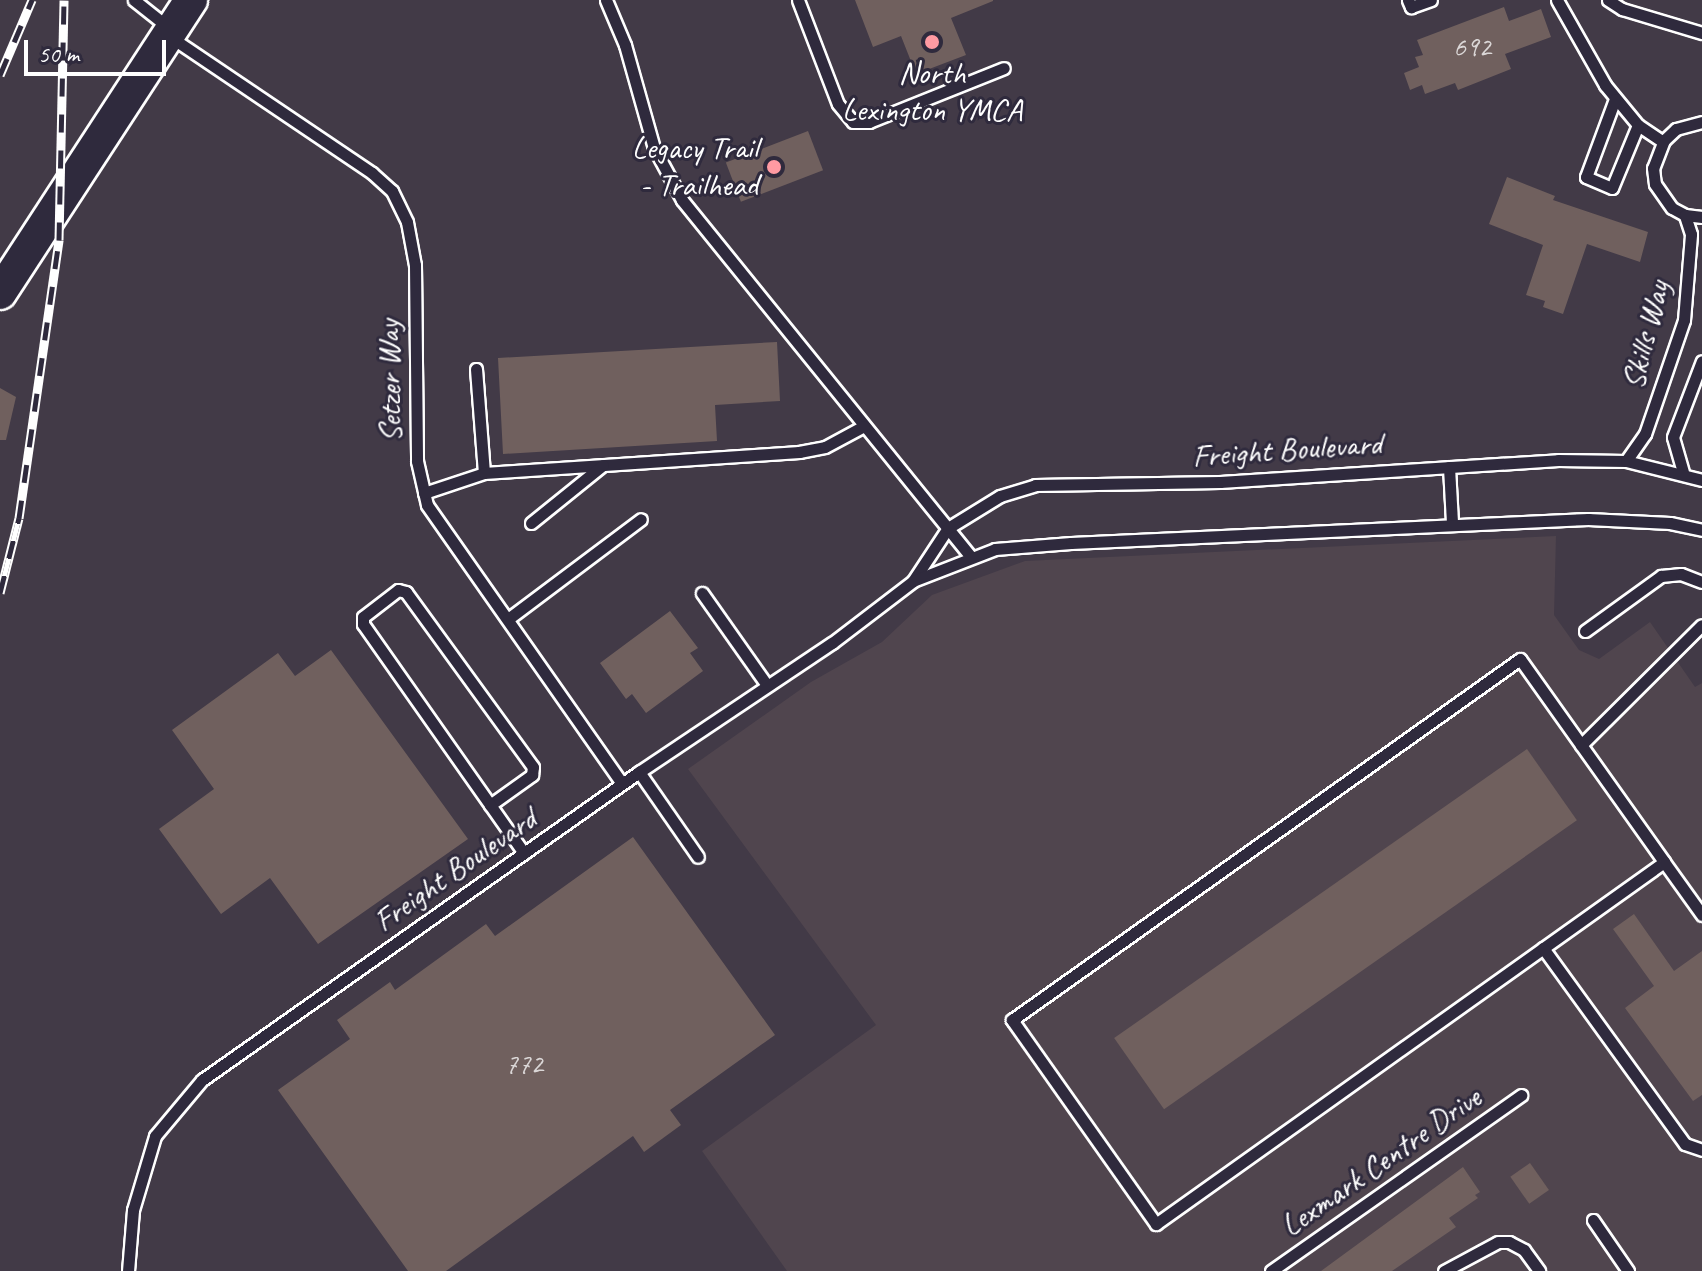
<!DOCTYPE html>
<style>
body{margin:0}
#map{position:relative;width:1702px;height:1271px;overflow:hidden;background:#423a47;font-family:Caveat,sans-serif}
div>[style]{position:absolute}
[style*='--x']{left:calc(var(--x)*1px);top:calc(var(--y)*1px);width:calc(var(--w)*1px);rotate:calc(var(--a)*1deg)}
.built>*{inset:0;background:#50454e}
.building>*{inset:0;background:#70605e;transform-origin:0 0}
.roads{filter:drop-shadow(2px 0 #fff) drop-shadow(-2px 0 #fff) drop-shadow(0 2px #fff) drop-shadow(0 -2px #fff)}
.service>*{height:11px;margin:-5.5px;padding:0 5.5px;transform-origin:5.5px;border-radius:5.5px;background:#2f2a3d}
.secondary>*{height:32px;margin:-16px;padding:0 16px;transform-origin:16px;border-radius:16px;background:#2f2a3d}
.rail>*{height:9px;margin-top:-4.5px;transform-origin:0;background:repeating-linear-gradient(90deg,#2f2a3d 0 18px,#fff 0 36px);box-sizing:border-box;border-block:2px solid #fff}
.dots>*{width:22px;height:22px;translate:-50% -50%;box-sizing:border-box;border:4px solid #2f2a3d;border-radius:50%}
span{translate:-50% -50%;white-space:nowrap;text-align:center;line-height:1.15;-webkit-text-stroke:6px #2f2a3d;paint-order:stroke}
.number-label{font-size:28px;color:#dbd7d7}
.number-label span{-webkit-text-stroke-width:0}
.poi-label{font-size:32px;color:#fff}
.right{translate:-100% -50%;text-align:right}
.street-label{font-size:32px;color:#fff}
.scale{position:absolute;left:24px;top:40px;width:142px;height:36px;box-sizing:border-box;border:4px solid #fff;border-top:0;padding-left:10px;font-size:24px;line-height:28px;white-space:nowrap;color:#fff;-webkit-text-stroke:6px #2f2a3d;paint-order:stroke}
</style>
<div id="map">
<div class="built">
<div style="clip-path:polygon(1556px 536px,1554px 615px,1579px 650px,1599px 659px,1650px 622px,1695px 687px,1702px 683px,1702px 1271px,787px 1271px,702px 1151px,876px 1025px,688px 769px,811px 682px,882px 642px,932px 595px,1025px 561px)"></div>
</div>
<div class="building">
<div style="clip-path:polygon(855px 0,993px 0,993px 1px,951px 18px,966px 55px,916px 74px,901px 36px,873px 47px)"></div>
<div style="clip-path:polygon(1504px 7px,1509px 21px,1541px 9px,1551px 37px,1505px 54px,1511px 69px,1458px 90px,1455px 83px,1425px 94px,1422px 85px,1410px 90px,1404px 73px,1419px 67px,1415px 57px,1423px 55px,1417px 40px)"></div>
<div style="left:808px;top:131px;width:42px;height:88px;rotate:69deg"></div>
<div style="clip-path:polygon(1507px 177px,1555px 196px,1553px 200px,1648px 232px,1640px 262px,1587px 244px,1563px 314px,1543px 307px,1545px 301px,1526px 295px,1543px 245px,1489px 224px)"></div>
<div style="clip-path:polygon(777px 342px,780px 401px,715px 405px,717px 441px,503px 454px,498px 358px)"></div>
<div style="clip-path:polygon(0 388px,16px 397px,6px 440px,0 440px)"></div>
<div style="clip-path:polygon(670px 611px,698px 648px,690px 653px,703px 671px,646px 713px,632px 694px,626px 699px,600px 663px)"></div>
<div style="clip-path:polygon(331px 650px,468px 839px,318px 944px,270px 878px,221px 914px,159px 829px,214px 789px,172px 730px,278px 653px,295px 676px)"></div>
<div style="left:1527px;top:749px;width:87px;height:504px;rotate:55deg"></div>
<div style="clip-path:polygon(633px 837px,775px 1035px,670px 1110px,681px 1125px,644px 1152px,633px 1136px,446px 1271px,408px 1271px,278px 1090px,350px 1039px,337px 1020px,390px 982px,395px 990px,486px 924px,495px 936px)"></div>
<div style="clip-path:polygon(1634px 914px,1674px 971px,1702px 951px,1702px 1095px,1693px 1101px,1625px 1008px,1654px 986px,1613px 929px)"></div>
<div style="left:1530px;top:1163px;width:33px;height:24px;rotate:55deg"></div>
<div style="clip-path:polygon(1463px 1167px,1480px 1192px,1475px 1195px,1478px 1198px,1449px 1218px,1456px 1227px,1392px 1271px,1321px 1271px)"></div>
</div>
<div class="roads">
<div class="service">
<div style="--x:134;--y:0;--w:43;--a:38.5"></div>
<div style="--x:606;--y:0;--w:49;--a:67.1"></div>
<div style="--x:625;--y:45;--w:107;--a:74.3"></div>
<div style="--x:654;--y:148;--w:59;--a:61.7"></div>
<div style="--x:682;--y:200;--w:458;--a:51"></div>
<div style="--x:798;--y:0;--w:111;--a:69"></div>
<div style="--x:838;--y:104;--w:23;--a:50"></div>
<div style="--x:853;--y:122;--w:16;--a:0"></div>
<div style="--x:869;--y:122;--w:145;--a:-21.8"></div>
<div style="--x:1408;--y:0;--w:8;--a:67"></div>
<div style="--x:1411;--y:7;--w:21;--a:-19"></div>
<div style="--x:1557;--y:0;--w:98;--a:60.5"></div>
<div style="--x:1605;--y:85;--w:52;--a:50.5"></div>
<div style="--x:1638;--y:125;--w:30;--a:34"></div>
<div style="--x:1608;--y:0;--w:17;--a:33"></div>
<div style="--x:1622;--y:9;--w:84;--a:16.7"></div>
<div style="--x:169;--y:36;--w:245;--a:34"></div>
<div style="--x:372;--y:173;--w:27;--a:42"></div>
<div style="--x:392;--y:191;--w:34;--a:64"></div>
<div style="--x:407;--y:222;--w:44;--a:79.5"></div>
<div style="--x:415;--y:265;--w:196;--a:89.4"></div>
<div style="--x:417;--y:461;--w:45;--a:77.2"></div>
<div style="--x:427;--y:505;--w:340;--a:55"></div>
<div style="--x:1615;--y:99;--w:83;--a:110.4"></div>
<div style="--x:1586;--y:177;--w:28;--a:23"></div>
<div style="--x:1612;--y:188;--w:68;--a:-67.6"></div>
<div style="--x:1702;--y:122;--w:27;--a:165"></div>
<div style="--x:1676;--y:129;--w:16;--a:137"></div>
<div style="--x:1664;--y:140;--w:30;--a:111"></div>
<div style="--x:1653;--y:168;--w:16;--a:83"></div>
<div style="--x:1655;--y:184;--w:29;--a:55"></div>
<div style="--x:1672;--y:208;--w:15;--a:28"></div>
<div style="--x:1685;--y:215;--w:17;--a:7"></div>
<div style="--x:476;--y:369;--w:104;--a:85.6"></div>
<div style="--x:1626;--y:461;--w:33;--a:-55"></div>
<div style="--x:1645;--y:434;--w:120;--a:-71.1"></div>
<div style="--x:1684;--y:320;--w:86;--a:-85.3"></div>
<div style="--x:1691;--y:234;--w:20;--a:-108"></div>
<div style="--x:1449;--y:467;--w:56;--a:86.9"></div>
<div style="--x:1683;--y:472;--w:36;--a:-106"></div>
<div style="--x:1673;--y:437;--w:81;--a:-69.1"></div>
<div style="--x:424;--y:493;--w:63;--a:-18.4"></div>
<div style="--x:484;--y:473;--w:316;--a:-3.8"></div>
<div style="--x:799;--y:452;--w:26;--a:-11"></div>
<div style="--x:825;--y:447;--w:44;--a:-28.3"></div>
<div style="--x:531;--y:523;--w:92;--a:-38.9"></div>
<div style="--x:913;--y:581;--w:64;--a:-56.6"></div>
<div style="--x:948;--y:528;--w:61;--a:-31.6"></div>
<div style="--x:1000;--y:496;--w:37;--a:-17"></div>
<div style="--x:1035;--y:485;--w:185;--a:-0.9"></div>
<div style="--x:1220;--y:482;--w:339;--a:-3.7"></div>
<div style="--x:1558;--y:460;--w:68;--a:0.8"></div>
<div style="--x:1626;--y:461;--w:78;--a:14"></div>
<div style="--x:702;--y:593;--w:113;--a:54.8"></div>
<div style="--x:508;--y:619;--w:166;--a:-36.9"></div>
<div style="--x:1585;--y:631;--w:94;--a:-35.9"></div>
<div style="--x:1661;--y:576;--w:20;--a:-6"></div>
<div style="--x:1681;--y:574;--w:22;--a:21"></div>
<div style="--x:1520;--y:659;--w:249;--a:54.6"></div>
<div style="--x:1664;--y:862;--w:624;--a:144.53"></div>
<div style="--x:1156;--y:1224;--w:250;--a:-125.2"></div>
<div style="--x:1012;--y:1020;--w:623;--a:-35.4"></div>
<div style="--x:1581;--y:745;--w:170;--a:-44.8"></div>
<div style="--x:639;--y:772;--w:103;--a:55.2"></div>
<div style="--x:490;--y:805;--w:52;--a:-35.5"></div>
<div style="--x:532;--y:775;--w:8;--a:-83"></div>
<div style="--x:533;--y:767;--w:216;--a:-126"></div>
<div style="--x:406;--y:592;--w:8;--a:-166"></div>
<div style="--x:398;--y:590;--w:44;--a:142.4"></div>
<div style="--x:363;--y:617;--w:7;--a:90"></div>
<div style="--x:363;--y:624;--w:280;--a:54.9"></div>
<div style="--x:1664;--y:862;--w:65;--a:54.4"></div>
<div style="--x:1543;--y:948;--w:242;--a:54.1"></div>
<div style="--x:1685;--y:1144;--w:18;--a:19"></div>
<div style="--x:1593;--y:1220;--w:62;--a:55.5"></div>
<div style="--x:128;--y:1271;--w:61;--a:-85.3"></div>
<div style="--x:133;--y:1210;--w:77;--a:-73.4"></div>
<div style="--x:155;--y:1136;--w:73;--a:-50"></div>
<div style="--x:202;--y:1080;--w:535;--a:-35.18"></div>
<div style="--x:639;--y:772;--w:232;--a:-33.8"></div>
<div style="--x:832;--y:643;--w:102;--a:-37.4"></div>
<div style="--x:913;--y:581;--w:88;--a:-21.3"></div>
<div style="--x:995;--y:549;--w:76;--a:-4.5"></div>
<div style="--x:1071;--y:543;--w:518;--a:-2.66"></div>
<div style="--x:1588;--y:519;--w:82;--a:2.8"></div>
<div style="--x:1670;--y:523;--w:33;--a:12"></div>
<div style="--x:1271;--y:1271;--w:306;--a:-35.1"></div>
<div style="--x:1444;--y:1271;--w:61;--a:-28.2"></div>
<div style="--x:1498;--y:1242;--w:11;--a:0"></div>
<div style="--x:1509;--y:1242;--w:17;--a:28"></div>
<div style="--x:1524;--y:1250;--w:26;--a:54"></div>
</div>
<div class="secondary">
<div style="--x:0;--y:293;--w:350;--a:-56.9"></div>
</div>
</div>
<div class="rail">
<div style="--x:0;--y:75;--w:82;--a:-66.9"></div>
<div style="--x:0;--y:593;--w:77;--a:-75.8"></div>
<div style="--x:19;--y:518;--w:281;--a:-81.8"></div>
<div style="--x:59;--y:240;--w:240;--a:-88.8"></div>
</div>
<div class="dots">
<div style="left:932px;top:42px;background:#ff9aa2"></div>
<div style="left:774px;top:167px;background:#ff9aa2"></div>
</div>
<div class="number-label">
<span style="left:1472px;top:47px">692</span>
<span style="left:524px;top:1064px">772</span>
</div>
<div class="poi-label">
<span style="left:932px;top:92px">North<br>Lexington YMCA</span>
<span class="right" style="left:758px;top:167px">Legacy Trail<br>- Trailhead</span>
</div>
<div class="street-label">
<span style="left:1646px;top:335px;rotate:-76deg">Skills Way</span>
<span style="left:390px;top:381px;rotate:-91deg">Setzer Way</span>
<span style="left:1287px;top:450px;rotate:-4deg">Freight Boulevard</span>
<span style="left:455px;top:870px;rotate:-35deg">Freight Boulevard</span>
<span style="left:1381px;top:1162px;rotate:-35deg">Lexmark Centre Drive</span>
</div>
<div class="scale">50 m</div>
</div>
